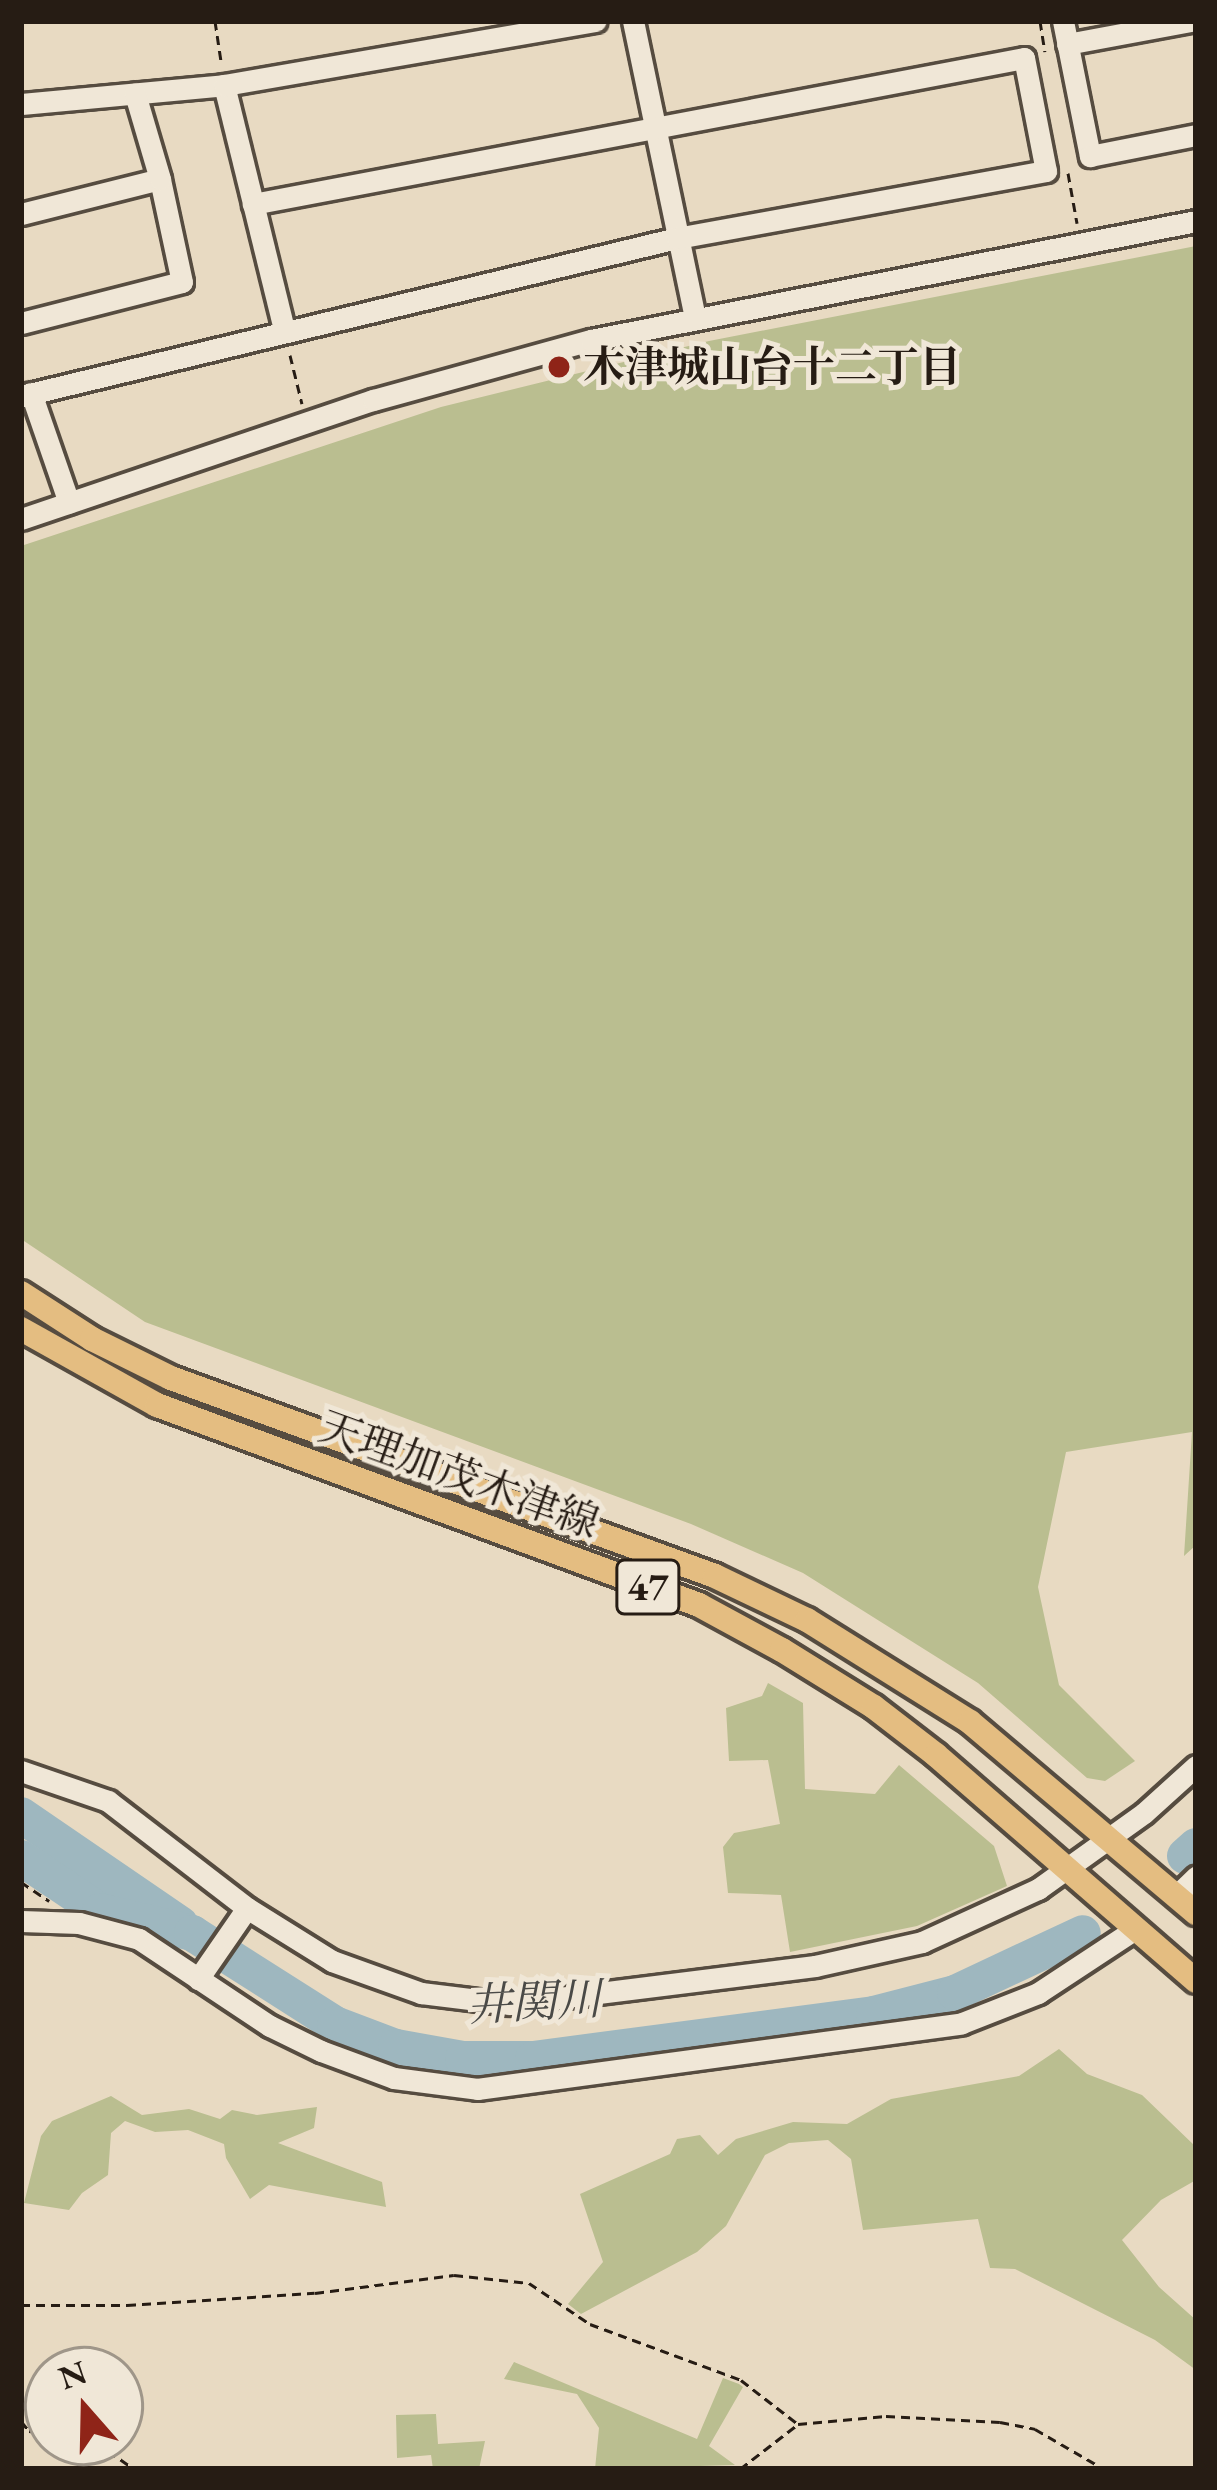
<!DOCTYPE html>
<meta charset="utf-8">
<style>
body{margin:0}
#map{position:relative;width:1217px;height:2490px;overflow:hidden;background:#e8dac2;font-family:"EB Garamond","Noto Serif JP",serif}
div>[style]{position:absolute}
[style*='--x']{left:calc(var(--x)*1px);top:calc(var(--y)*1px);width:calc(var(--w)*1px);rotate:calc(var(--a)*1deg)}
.green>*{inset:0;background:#babe90}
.river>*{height:36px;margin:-18px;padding:0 18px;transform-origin:18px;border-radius:18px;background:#9eb7bf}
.path>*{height:3px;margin-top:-1.5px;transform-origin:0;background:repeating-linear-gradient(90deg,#261c14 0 9px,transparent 0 15px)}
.roads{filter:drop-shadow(3px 0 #564c40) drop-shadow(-3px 0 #564c40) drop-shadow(0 3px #564c40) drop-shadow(0 -3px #564c40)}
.minor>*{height:21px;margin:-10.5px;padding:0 10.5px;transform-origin:10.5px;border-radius:10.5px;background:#f0e7d7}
.major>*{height:24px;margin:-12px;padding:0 12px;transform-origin:12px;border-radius:12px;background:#e4bd81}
.dots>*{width:33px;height:33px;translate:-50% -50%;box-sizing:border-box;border:6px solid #f0e7d7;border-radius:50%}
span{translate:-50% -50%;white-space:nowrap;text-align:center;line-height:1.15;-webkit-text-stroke:10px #f0e7d7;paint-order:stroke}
.shield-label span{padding:3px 9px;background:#f0e7d7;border:3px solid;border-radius:9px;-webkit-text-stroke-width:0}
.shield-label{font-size:39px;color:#261c14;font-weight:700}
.poi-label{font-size:42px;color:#261c14;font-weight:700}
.left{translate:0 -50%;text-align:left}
.street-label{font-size:42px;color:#261c14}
.water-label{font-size:45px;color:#4a4a47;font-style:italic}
.frame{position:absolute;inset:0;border:24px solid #261c14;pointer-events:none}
.north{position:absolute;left:24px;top:2346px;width:120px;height:120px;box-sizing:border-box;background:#f0e7d7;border:3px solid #9f9689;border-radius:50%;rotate:340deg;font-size:33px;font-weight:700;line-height:48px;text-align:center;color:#261c14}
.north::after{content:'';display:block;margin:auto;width:42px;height:54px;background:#8f2418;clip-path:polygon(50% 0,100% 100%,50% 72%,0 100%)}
</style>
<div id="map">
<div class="green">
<div style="clip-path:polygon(1196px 246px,1196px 1545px,1184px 1556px,1192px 1432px,1066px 1452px,1038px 1587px,1059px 1685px,1135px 1761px,1105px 1781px,1087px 1778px,978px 1683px,803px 1573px,691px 1524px,145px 1322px,21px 1239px,21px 546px,441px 407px,709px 341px)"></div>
<div style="clip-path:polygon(768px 1683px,803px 1703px,805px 1789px,875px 1794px,899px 1765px,994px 1846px,1007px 1886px,917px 1926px,790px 1952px,781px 1895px,728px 1893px,723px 1847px,734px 1833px,780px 1824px,768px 1760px,729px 1761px,726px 1708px,762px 1696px)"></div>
<div style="clip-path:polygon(1059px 2049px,1087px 2074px,1142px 2095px,1196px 2147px,1196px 2180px,1161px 2200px,1122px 2240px,1159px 2287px,1196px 2320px,1196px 2370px,1155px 2340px,1015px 2269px,990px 2268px,978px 2219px,863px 2230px,851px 2159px,828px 2140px,789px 2143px,765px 2155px,726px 2226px,697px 2252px,581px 2314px,568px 2304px,603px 2262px,580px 2194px,670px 2154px,677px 2139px,700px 2135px,718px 2155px,736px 2139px,793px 2122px,847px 2124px,891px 2099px,1019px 2076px)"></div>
<div style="clip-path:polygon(111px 2096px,142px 2115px,189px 2109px,220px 2119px,232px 2110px,257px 2115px,317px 2107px,314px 2128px,278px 2143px,382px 2182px,386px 2207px,269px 2185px,250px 2199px,226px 2158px,224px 2144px,188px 2130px,155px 2132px,125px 2121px,111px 2133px,108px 2175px,82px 2193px,69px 2210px,24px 2203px,41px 2136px,52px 2121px)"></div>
<div style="clip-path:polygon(514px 2362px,697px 2439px,723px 2378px,739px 2384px,743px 2387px,709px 2446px,735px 2465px,595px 2469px,599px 2428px,577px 2394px,504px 2379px)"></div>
<div style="clip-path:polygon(436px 2414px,438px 2444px,485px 2441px,479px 2469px,433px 2469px,431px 2455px,397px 2458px,396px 2415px)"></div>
</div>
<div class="river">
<div style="--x:21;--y:1815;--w:193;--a:34.4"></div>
<div style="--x:1185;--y:1856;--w:15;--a:-42"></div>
<div style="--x:21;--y:1858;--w:95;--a:33.9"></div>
<div style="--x:100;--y:1911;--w:95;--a:13.4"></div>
<div style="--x:192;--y:1933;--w:169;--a:32.5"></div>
<div style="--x:335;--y:2024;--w:65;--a:20.7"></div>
<div style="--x:396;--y:2047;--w:68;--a:10.2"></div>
<div style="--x:463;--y:2059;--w:70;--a:0"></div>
<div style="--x:533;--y:2059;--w:344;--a:-7.5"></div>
<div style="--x:874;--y:2014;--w:84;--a:-14.5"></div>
<div style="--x:955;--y:1993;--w:141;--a:-25.1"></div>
</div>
<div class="path">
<div style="--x:215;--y:21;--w:40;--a:81.5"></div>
<div style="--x:1040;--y:21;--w:31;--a:81"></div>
<div style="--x:1068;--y:173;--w:51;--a:79.8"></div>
<div style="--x:290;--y:355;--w:50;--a:76.2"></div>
<div style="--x:21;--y:1882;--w:34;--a:34"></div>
<div style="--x:21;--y:2305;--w:106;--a:0"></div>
<div style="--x:127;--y:2305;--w:188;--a:-3.7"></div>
<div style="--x:315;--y:2293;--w:140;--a:-7.4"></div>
<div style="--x:454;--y:2275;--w:75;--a:6.1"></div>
<div style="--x:529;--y:2283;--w:73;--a:33.9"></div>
<div style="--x:590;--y:2324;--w:161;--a:20.3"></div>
<div style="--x:741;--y:2380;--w:72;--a:37.7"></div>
<div style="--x:798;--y:2424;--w:88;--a:-5.2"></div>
<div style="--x:886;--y:2416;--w:114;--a:3"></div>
<div style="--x:1000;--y:2422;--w:36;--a:11"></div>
<div style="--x:1035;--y:2429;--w:80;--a:30.1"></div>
<div style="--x:21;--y:2421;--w:13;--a:51"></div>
<div style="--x:29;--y:2431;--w:19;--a:6"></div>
<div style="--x:96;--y:2442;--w:47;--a:35.4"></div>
<div style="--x:740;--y:2469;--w:72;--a:-37.7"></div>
</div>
<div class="roads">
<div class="minor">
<div style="--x:633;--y:21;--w:303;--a:78.2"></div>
<div style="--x:1063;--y:21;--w:138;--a:78.7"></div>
<div style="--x:1090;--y:156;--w:108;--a:-11.2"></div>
<div style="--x:1067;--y:44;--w:126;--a:-10.5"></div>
<div style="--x:224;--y:85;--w:251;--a:76.2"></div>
<div style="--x:21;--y:104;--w:204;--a:-5.3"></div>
<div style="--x:224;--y:85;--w:377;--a:-9.8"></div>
<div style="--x:21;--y:214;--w:143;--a:-14.1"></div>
<div style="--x:21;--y:323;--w:166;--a:-14.3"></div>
<div style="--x:182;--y:282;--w:105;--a:-102.1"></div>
<div style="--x:160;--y:179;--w:89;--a:-106.4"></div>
<div style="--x:31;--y:393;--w:116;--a:70.9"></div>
<div style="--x:21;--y:396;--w:675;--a:-13.54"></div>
<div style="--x:677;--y:238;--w:375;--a:-10.3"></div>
<div style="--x:1046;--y:171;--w:115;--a:-101"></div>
<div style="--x:1024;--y:58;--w:785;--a:169.28"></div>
<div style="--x:21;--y:519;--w:372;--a:-18.7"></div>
<div style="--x:373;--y:400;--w:226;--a:-15.4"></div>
<div style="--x:591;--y:340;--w:617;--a:-11.13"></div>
<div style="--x:21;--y:1771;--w:92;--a:19"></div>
<div style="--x:108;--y:1801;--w:175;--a:37.6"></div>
<div style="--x:247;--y:1908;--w:100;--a:31.9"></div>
<div style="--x:332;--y:1961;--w:95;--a:19.8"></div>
<div style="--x:421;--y:1993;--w:90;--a:7"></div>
<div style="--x:510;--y:2004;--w:307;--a:-7.1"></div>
<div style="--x:815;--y:1966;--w:110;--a:-12.6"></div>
<div style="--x:922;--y:1942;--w:128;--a:-24.6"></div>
<div style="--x:1038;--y:1889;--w:130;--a:-35.6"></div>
<div style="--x:1144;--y:1813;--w:70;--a:-42.1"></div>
<div style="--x:1176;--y:1896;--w:28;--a:-44"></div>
<div style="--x:21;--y:1921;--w:58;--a:2"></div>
<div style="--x:79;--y:1923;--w:62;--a:14.9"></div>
<div style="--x:139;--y:1939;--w:157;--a:33.6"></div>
<div style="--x:270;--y:2026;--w:57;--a:26.1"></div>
<div style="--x:321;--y:2051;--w:78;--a:20.3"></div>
<div style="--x:394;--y:2078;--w:84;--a:7.5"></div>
<div style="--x:477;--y:2089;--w:489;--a:-7.7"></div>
<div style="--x:962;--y:2023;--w:82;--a:-21.5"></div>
<div style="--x:1038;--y:1993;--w:116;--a:-33.4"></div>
<div style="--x:198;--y:1979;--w:86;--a:-55.4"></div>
</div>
<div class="major">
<div style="--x:21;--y:1293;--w:85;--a:32.9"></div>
<div style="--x:92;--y:1339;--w:88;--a:26.3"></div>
<div style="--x:171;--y:1378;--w:579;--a:20"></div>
<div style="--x:715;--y:1576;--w:102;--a:25.6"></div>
<div style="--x:807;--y:1620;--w:192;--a:32"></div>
<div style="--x:970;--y:1722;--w:296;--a:40.2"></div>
<div style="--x:21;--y:1329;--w:156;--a:29.2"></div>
<div style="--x:157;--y:1405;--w:578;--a:20.25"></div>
<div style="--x:699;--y:1605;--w:94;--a:28.5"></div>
<div style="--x:782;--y:1650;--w:108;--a:31.8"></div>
<div style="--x:874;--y:1707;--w:78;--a:37.7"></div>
<div style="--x:936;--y:1755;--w:344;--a:41"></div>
</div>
</div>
<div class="dots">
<div style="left:559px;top:367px;background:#8f2418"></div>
</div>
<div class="shield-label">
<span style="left:648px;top:1587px">47</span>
</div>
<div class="poi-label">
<span class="left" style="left:583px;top:367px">木津城山台十二丁目</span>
</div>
<div class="street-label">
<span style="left:459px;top:1475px;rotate:20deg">天理加茂木津線</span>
</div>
<div class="water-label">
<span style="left:534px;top:2002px;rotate:-3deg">井関川</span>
</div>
<div class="frame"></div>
<div class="north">N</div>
</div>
